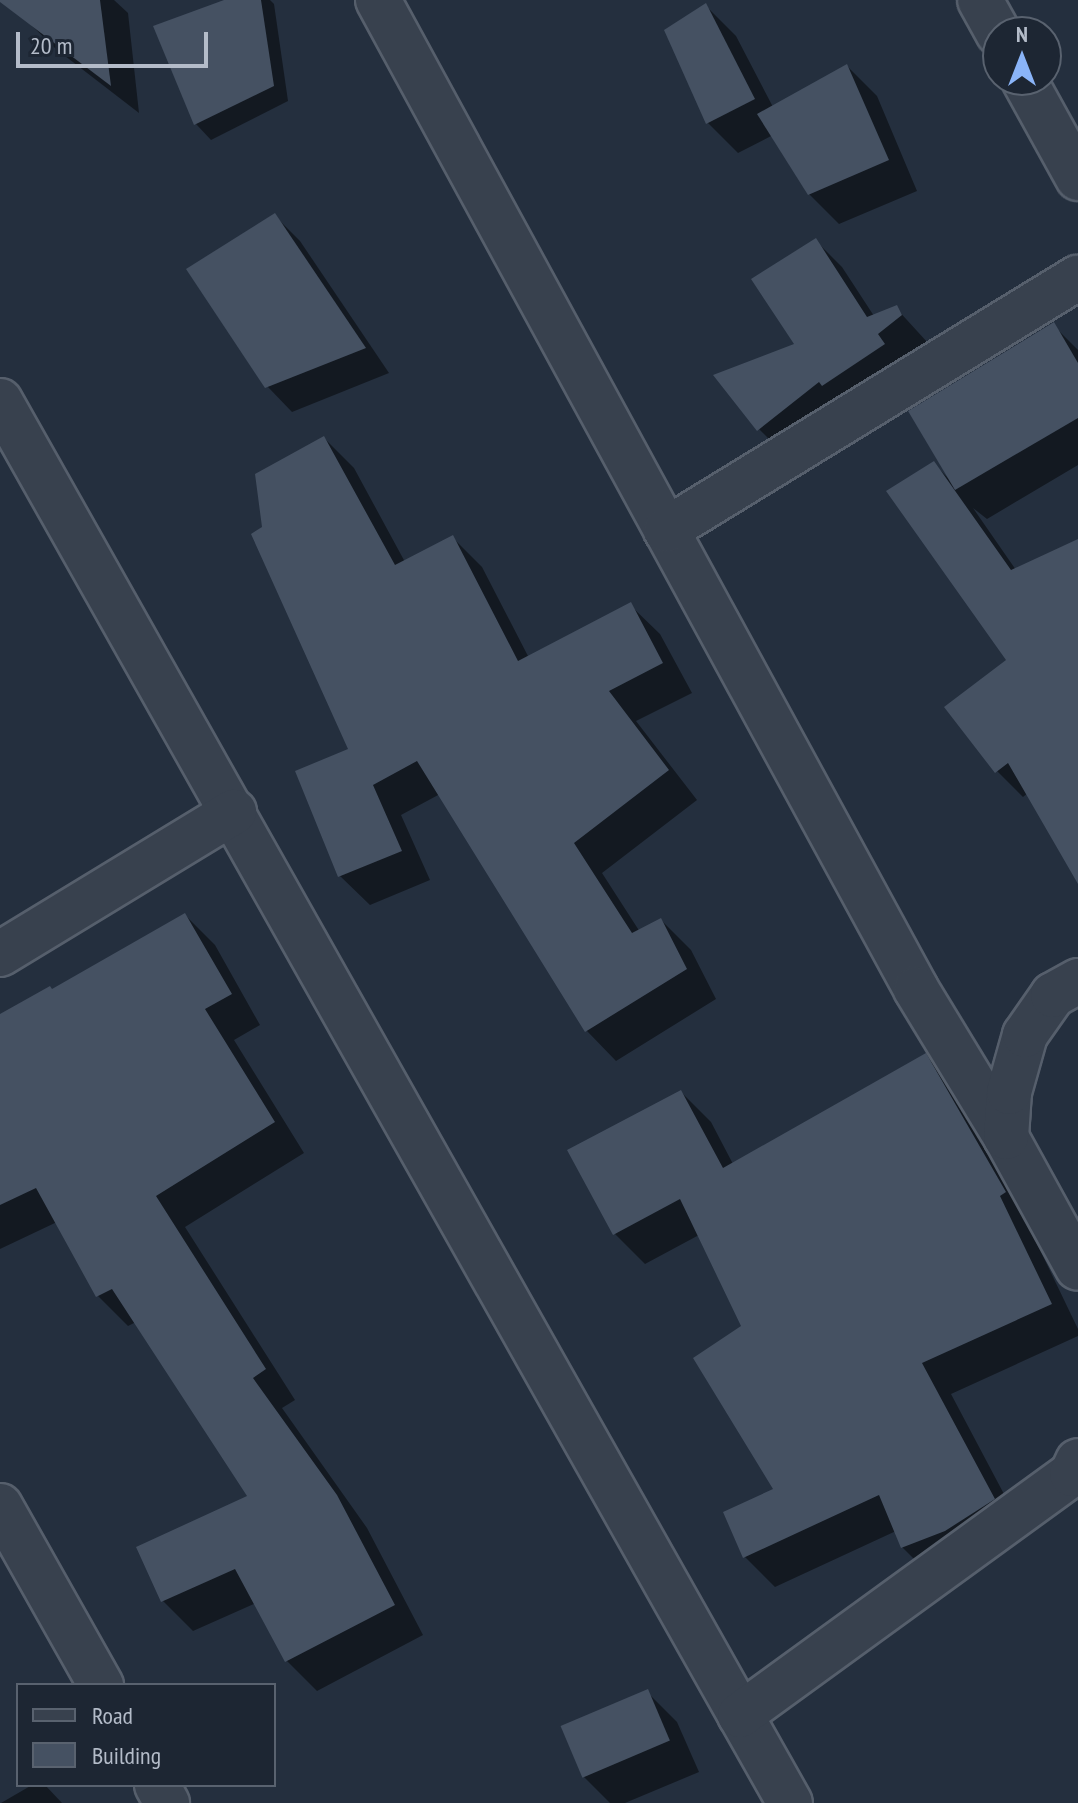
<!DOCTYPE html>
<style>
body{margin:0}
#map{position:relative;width:1078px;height:1803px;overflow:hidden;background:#242f3e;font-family:"PT Sans Narrow",sans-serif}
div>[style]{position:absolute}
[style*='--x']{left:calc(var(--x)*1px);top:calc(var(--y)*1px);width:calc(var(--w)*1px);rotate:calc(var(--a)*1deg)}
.shadow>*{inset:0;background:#0007}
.building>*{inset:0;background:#455162;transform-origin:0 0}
.roads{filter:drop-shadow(2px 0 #565f6c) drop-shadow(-2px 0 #565f6c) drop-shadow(0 2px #565f6c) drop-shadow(0 -2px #565f6c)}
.minor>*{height:44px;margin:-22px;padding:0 22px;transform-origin:22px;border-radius:22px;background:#38414e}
span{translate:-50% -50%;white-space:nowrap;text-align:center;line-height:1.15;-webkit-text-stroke:6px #1d2633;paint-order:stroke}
.legend{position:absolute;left:16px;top:1683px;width:260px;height:104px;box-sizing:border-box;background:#1d2633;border:2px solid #59626f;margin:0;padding:10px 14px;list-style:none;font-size:24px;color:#b4bcc9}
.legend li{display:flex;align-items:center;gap:16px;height:40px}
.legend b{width:40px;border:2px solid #59626f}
.north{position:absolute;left:982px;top:16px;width:80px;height:80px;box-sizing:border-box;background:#1d2633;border:2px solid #59626f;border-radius:50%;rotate:0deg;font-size:22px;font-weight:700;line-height:32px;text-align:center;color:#b4bcc9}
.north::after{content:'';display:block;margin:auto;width:28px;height:36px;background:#8ab4f8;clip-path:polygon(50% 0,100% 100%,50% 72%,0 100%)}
.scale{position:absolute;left:16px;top:32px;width:192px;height:36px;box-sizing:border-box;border:4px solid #b4bcc9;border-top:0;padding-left:10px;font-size:24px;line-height:28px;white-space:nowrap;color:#b4bcc9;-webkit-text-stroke:6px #1d2633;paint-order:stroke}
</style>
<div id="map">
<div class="shadow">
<div style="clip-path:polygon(65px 0,114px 0,128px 13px,139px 113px,56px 49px,26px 20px)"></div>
<div style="clip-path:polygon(229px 0,270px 0,274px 4px,288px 101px,211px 140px,196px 124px,156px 28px)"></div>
<div style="clip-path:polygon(706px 6px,736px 36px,773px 107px,847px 66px,877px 96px,917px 191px,839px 224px,809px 194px,773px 135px,738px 153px,708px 123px)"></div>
<div style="clip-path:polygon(275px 216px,300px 241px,389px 373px,292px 412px,267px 386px)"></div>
<div style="clip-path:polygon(815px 240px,842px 267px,874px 316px,896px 308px,928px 343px,786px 456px,759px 429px,797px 345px)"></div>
<div style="clip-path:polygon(1053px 325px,1078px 350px,1078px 465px,987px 519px,973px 508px,1016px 570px,1078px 543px,1078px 880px,1028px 793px,1023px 797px,997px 771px,1008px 661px,933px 463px,948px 478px)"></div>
<div style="clip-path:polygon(324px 438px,354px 468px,405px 562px,453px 538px,482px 567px,529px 658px,630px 605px,660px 634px,692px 693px,636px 721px,697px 800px,602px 873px,640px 932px,661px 920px,691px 950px,716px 999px,616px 1061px,587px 1031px,440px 794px,401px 815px,430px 880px,370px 905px,340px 876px,351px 750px,264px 528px)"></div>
<div style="clip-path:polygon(185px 915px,215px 945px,260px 1025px,234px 1040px,304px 1153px,185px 1227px,295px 1400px,282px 1408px,367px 1528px,423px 1635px,317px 1691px,287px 1661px,256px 1603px,193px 1631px,163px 1601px,138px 1548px,250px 1497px,136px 1322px,128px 1326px,98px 1296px,57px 1222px,0 1249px,0 1016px,52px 991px)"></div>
<div style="clip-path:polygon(925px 1055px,956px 1086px,1035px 1223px,1029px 1227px,1078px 1329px,1078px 1336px,951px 1394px,1023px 1530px,933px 1578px,902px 1547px,896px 1531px,775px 1587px,745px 1557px,776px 1490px,743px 1327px,699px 1235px,645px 1264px,615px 1234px,681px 1092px,711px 1122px,733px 1164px)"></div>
<div style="clip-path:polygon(647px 1692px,677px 1722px,699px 1772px,625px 1803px,610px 1803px,584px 1777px,562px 1728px)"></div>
<div style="clip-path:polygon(32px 1785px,45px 1785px,62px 1803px,1px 1803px)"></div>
</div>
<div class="building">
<div style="clip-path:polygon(0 0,100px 0,111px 86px,0 2px)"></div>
<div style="clip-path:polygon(224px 0,261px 0,274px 86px,194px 125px,153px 26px)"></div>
<div style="clip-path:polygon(706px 3px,755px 99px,706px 124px,664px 30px)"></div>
<div style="clip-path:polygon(847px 64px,889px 160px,808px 195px,757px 114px)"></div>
<div style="clip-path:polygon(275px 213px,366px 348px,265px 388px,186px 269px)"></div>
<div style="clip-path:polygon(816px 238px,867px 317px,897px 305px,902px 315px,878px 334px,885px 344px,822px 386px,819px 382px,757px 431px,713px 375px,794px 344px,751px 279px)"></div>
<div style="clip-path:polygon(1054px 322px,1078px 363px,1078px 418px,955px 490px,908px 411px)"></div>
<div style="clip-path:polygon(324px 436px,395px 565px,453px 535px,518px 661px,631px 602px,663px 663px,609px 691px,669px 770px,574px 843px,632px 933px,661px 918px,687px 969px,585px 1032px,417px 761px,373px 785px,402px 851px,338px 877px,295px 771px,348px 749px,251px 534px,262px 527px,255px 474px)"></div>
<div style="clip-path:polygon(934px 461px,1011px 570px,1078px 539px,1078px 884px,1008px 763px,995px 773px,944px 707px,1006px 660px,886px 491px)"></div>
<div style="clip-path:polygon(185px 913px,232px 994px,205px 1009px,275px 1122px,156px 1196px,266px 1369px,253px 1378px,337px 1495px,395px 1605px,285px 1662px,235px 1569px,161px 1602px,136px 1547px,247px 1496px,112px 1289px,96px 1297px,36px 1188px,0 1205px,0 1014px,50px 986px,52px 989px)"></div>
<div style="clip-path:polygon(926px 1053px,1006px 1192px,1000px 1196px,1052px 1304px,922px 1363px,995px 1499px,945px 1531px,901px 1548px,879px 1495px,743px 1558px,723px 1512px,773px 1489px,693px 1358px,741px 1326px,680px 1199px,613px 1235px,567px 1150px,681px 1090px,723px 1168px)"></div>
<div style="left:648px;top:1689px;width:56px;height:95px;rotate:67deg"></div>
</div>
<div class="roads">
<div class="minor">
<div style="--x:378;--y:0;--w:1126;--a:61.45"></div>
<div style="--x:916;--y:989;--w:173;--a:58.7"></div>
<div style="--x:1006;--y:1137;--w:149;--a:61.2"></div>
<div style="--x:980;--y:0;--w:38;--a:61"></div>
<div style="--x:1024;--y:80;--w:112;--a:61.1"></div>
<div style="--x:0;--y:401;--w:1609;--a:60.6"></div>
<div style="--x:666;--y:530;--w:483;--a:-31.5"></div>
<div style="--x:0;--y:954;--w:274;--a:-31.3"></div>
<div style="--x:1006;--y:1137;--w:45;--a:-86.2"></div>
<div style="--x:1009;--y:1092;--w:59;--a:-74.3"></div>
<div style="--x:1025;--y:1035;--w:49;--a:-55"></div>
<div style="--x:1053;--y:995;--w:29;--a:-29"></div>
<div style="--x:0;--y:1506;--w:206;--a:60.6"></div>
<div style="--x:740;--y:1715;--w:410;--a:-36"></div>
<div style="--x:1072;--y:1474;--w:14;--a:-65"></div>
<div style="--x:157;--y:1785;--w:21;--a:61"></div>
</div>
</div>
<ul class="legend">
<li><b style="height:10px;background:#38414e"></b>Road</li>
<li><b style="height:22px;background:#455162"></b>Building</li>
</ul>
<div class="north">N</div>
<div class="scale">20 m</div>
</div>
